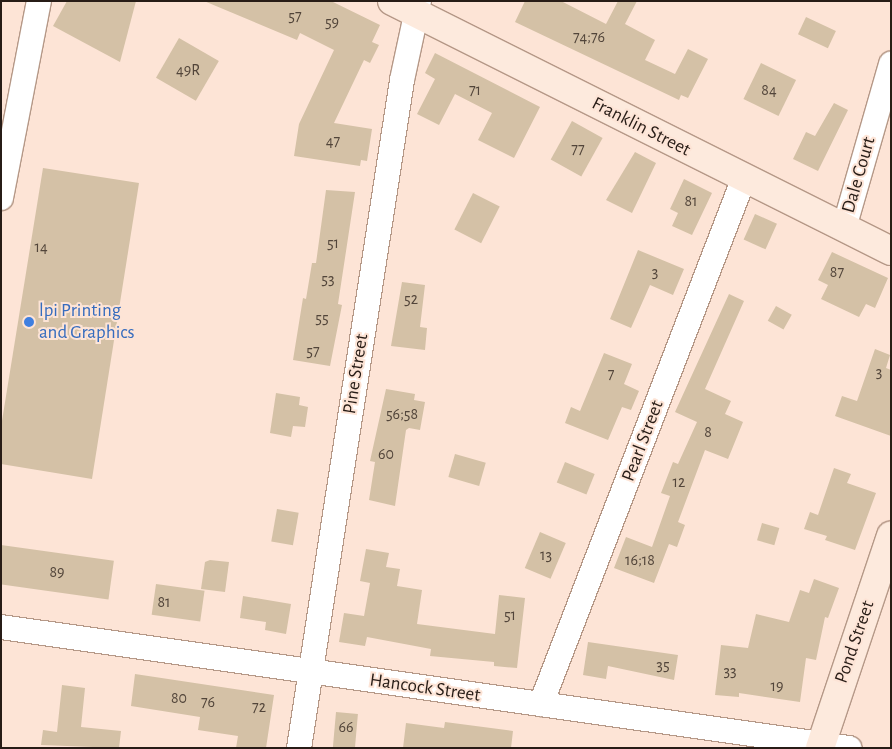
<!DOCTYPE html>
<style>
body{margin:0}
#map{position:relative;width:892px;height:749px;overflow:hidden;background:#fde4d6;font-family:"Alegreya Sans",sans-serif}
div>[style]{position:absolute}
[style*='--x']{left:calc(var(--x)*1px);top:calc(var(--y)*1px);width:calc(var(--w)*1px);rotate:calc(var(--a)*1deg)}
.building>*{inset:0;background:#d4c1a6;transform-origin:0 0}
.roads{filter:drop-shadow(1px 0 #b59887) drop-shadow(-1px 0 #b59887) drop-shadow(0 1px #b59887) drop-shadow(0 -1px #b59887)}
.street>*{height:24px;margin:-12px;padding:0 12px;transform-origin:12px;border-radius:12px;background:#fff}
.secondary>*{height:28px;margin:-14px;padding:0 14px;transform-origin:14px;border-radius:14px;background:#fdeadd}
.dots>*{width:14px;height:14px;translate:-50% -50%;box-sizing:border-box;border:2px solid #fde4d6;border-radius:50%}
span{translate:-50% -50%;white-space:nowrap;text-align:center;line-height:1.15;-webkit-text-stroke:4px #fde4d6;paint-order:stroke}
.number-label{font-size:16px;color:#52453a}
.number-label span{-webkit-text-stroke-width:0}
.street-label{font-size:19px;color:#271c16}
.shop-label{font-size:19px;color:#366cbe}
.left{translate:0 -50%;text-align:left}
.frame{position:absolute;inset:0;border:2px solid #271c16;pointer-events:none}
</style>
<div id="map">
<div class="building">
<div style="clip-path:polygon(67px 1px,136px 1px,120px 62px,53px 26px)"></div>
<div style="clip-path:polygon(204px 1px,331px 1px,380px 25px,372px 42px,379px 45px,370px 63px,364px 60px,334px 123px,372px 129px,367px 161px,361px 160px,360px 166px,294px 156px,299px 124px,334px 50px,300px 33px,297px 40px)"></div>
<div style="clip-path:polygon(525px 1px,561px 1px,606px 24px,618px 1px,637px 1px,625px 24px,655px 40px,645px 60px,675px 74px,688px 49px,708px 59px,688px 98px,681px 95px,679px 100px,515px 22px)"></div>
<div style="left:806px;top:17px;width:33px;height:19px;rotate:25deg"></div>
<div style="left:179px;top:38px;width:46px;height:46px;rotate:30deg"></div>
<div style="clip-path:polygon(435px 53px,540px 107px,514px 158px,478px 140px,492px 113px,455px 94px,439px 125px,417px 114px,435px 79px,425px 73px)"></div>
<div style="left:761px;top:63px;width:39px;height:40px;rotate:26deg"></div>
<div style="clip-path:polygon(834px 103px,848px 110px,818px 171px,793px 159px,806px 132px,815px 136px)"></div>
<div style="left:572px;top:121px;width:35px;height:44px;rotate:29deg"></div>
<div style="clip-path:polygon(635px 152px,656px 163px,632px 213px,606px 200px)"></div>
<div style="clip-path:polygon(43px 168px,139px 183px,92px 479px,1px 464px,1px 427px)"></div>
<div style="clip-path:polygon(684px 179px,712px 193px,692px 235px,672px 226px,678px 213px,670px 209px)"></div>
<div style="clip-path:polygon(326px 190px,355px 192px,338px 304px,342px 305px,330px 366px,293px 360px,303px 298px,306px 299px,312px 263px,316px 263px)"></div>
<div style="left:473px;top:193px;width:30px;height:41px;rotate:27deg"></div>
<div style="left:755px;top:214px;width:24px;height:28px;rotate:24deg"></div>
<div style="clip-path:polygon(638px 250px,684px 269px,673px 295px,650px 285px,631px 328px,610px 319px)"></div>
<div style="clip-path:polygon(832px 252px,888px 278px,875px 308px,866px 304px,859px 317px,821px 299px,828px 285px,818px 280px)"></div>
<div style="clip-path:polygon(402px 282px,425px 285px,420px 327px,427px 328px,425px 350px,391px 346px)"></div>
<div style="clip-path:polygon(729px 294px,744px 301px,705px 389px,731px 401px,725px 414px,743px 422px,728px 459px,705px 450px,678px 522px,685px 525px,677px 547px,669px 544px,654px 583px,614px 568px,626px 537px,652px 547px,670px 496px,661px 493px,673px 462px,678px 464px,697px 422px,675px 412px)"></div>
<div style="left:776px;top:306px;width:18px;height:17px;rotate:29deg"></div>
<div style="clip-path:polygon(875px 349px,890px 355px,886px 368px,891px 370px,891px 436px,835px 416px,842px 396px,857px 401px)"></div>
<div style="clip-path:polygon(604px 353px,632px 364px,624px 384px,639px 391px,631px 410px,622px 407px,608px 440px,565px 423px,571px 407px,580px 411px)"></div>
<div style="clip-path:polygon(386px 389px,415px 394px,414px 400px,425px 402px,420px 430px,409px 428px,406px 430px,395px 506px,369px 500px,375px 462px,370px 461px)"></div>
<div style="clip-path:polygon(276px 393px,300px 397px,299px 405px,308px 407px,305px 427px,293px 426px,291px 437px,270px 433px)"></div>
<div style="left:455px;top:454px;width:32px;height:24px;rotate:16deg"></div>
<div style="left:565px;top:462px;width:32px;height:22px;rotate:22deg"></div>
<div style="clip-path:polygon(834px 468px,851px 474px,847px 483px,876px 493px,855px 550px,825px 540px,827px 536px,804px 529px,810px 512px,818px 515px)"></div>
<div style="left:277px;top:509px;width:22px;height:33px;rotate:10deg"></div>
<div style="left:762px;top:523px;width:18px;height:18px;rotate:16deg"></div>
<div style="left:540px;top:532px;width:28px;height:39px;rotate:23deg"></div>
<div style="left:1px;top:545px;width:114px;height:39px;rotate:8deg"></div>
<div style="clip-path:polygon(366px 549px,389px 553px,386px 567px,400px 569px,397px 586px,422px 590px,417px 624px,495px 634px,499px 595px,525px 598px,517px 668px,494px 666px,494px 662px,430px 656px,431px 649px,367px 637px,365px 646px,339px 642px,344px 613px,364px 616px,370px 583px,360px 581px)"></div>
<div style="clip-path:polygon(210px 560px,229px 562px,225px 592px,201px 589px,205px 562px)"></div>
<div style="clip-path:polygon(814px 579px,839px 588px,828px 618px,825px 617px,816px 660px,806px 658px,800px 702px,739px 693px,739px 697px,715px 695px,721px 645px,748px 648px,756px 614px,789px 622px,800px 590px,809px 593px)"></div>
<div style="left:156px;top:584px;width:49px;height:31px;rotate:8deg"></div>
<div style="clip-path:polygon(243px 596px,291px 604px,286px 634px,265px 630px,266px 622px,240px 618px)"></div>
<div style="clip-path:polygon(588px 642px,678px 655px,674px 680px,608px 666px,606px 679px,583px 675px)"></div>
<div style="clip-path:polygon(135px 674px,274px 695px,266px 748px,236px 748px,238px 736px,198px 730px,200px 717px,131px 706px)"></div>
<div style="clip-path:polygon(62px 685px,85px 688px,81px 727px,121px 731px,119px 748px,41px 745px,43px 730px,57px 732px)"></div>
<div style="left:336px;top:712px;width:22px;height:36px;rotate:5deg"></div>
<div style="clip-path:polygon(445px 722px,513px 731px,511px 748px,403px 748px,406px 723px,444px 728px)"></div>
</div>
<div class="roads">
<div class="street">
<div style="--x:1;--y:198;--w:201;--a:-79.1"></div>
<div style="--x:844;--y:228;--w:171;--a:-74"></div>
<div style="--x:1;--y:627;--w:857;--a:8.12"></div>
<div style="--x:541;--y:704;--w:564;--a:-68.9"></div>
<div style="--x:299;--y:748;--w:676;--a:-81.23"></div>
<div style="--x:402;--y:80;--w:81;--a:-77.9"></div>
</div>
<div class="secondary">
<div style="--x:392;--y:1;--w:558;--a:26.61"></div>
<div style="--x:820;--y:748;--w:224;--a:-71.5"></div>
</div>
</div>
<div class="dots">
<div style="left:29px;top:322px;background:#3f7fe0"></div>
</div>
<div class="number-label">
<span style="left:295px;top:16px">57</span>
<span style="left:332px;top:22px">59</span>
<span style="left:589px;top:37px">74;76</span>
<span style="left:188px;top:70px">49R</span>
<span style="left:475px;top:90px">71</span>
<span style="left:769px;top:90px">84</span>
<span style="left:333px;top:141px">47</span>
<span style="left:578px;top:149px">77</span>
<span style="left:691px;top:201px">81</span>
<span style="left:333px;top:243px">51</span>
<span style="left:41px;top:247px">14</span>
<span style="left:655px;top:272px">3</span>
<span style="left:837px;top:272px">87</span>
<span style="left:328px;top:279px">53</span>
<span style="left:411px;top:299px">52</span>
<span style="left:322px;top:318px">55</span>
<span style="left:313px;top:351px">57</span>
<span style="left:879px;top:372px">3</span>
<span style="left:611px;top:374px">7</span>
<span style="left:402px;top:414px">56;58</span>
<span style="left:708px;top:432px">8</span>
<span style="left:386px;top:454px">60</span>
<span style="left:679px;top:482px">12</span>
<span style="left:546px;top:555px">13</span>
<span style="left:640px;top:560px">16;18</span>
<span style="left:57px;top:572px">89</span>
<span style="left:164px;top:602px">81</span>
<span style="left:510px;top:615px">51</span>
<span style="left:663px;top:665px">35</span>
<span style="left:730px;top:671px">33</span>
<span style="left:777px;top:686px">19</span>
<span style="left:179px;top:698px">80</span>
<span style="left:208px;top:702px">76</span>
<span style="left:259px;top:707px">72</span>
<span style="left:346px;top:727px">66</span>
</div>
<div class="street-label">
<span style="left:641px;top:127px;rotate:27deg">Franklin Street</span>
<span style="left:859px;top:175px;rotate:-74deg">Dale Court</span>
<span style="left:356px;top:374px;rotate:-81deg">Pine Street</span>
<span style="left:643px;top:441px;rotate:-69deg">Pearl Street</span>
<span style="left:855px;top:642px;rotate:-71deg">Pond Street</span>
<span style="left:425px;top:688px;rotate:8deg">Hancock Street</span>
</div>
<div class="shop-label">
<span class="left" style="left:39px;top:322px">lpi Printing<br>and Graphics</span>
</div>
<div class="frame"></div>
</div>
